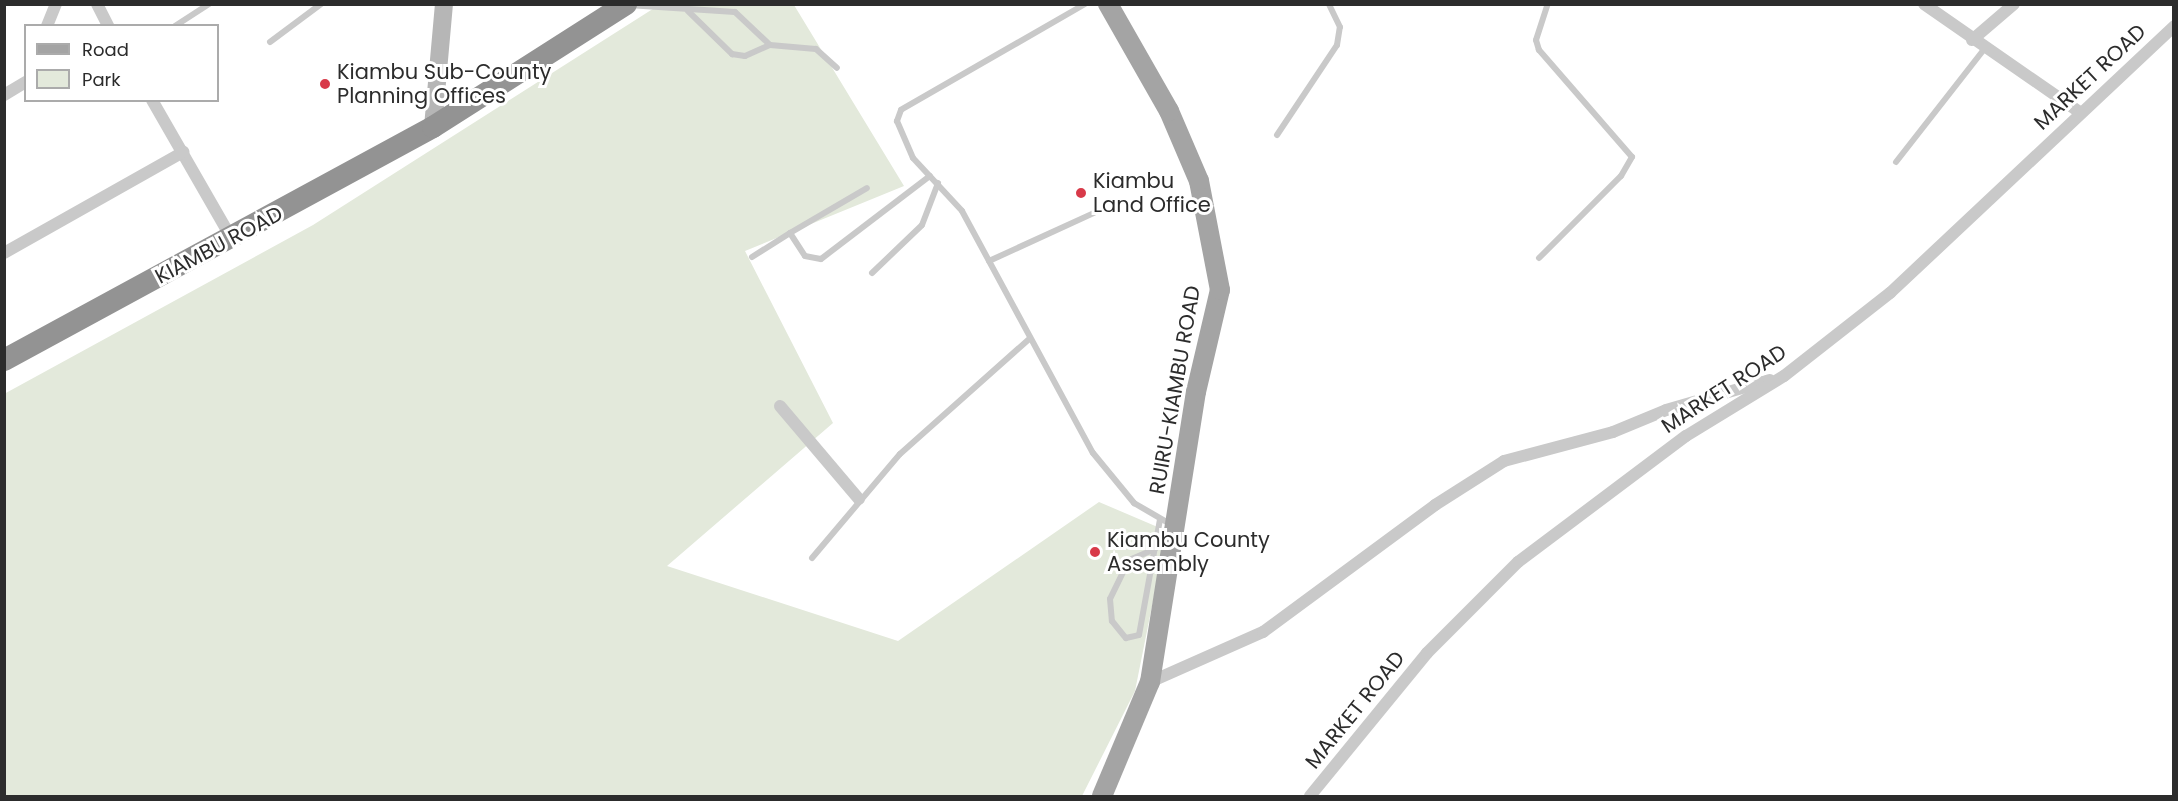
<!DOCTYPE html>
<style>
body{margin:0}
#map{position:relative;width:2178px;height:801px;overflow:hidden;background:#fff;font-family:Poppins,sans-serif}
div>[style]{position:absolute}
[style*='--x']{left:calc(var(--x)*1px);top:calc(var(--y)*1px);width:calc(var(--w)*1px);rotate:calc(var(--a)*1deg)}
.green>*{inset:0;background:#e3e9db}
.lane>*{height:6px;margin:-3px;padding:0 3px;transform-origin:3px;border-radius:3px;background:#c9c9c9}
.street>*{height:12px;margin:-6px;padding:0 6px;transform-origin:6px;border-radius:6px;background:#c9c9c9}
.secondary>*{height:18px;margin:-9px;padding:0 9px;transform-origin:9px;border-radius:9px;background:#b6b6b6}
.primary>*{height:20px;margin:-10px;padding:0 10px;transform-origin:10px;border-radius:10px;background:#a4a4a4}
.highway>*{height:22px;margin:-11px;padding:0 11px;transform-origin:11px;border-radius:11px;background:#939393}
.dots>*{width:16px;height:16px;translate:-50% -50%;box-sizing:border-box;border:3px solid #fff;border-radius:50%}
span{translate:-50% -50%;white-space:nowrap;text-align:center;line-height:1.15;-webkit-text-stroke:6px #fff;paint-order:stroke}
.poi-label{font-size:21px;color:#2c2c2c}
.left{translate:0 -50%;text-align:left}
.street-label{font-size:21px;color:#2c2c2c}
.frame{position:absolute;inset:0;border:6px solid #2c2c2c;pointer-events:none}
.legend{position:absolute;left:24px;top:24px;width:195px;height:78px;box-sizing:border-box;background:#fff;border:2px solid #ababab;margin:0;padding:8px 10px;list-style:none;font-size:18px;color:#2c2c2c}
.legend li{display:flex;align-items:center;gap:12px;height:30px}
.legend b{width:30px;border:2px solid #ababab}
</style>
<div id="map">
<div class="green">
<div style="clip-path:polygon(659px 5px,794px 5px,904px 186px,745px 251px,833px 423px,667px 566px,898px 641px,1099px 502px,1167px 531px,1135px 691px,1082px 796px,5px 796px,4px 394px,313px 225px)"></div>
</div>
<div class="lane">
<div style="--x:1085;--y:4;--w:212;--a:150.1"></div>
<div style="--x:901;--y:110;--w:12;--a:110"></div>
<div style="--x:897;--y:121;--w:40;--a:66.6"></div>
<div style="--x:913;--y:158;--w:72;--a:47.2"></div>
<div style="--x:962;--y:211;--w:275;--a:61.6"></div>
<div style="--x:1093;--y:453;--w:65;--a:50.6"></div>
<div style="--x:1134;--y:503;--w:44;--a:30.1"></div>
<div style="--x:628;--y:5;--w:107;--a:3.7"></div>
<div style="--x:735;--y:12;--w:48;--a:43.3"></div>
<div style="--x:770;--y:45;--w:46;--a:5"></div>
<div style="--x:816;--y:49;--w:28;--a:42"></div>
<div style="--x:688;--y:11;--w:62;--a:44.3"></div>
<div style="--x:732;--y:54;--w:13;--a:9"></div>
<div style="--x:745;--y:56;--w:27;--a:-24"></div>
<div style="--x:175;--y:26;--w:40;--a:-32.9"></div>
<div style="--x:270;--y:42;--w:64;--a:-36.7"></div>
<div style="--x:1277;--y:135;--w:108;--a:-56.3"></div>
<div style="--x:1337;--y:45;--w:18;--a:-81"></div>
<div style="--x:1340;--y:27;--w:25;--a:-116"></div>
<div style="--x:1896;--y:162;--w:145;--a:-52"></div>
<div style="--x:790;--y:233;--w:89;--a:-30.3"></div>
<div style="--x:752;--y:257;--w:45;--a:-32.3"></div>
<div style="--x:790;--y:233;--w:27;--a:57"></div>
<div style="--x:805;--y:256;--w:16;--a:11"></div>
<div style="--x:821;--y:259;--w:137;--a:-37.3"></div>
<div style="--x:1539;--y:258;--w:116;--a:-45"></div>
<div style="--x:1621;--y:176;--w:22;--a:-60"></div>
<div style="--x:1632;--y:157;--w:142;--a:-131"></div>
<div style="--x:1539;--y:50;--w:10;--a:-107"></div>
<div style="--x:1536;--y:40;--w:38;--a:-72"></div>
<div style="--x:989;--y:261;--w:115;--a:-24.6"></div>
<div style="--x:872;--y:273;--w:69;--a:-43.8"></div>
<div style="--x:922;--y:225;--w:45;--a:-69.1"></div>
<div style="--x:1155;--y:549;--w:28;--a:157"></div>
<div style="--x:1129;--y:560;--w:43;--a:116"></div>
<div style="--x:1110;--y:599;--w:22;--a:85"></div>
<div style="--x:1112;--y:621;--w:22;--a:51"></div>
<div style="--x:1126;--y:638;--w:13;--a:-13"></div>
<div style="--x:1139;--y:635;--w:117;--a:-79.7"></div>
<div style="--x:812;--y:558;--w:136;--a:-49.8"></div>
<div style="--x:900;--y:454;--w:173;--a:-41.7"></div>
</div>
<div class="street">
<div style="--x:97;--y:4;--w:25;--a:63"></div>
<div style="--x:1924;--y:4;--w:188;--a:34.8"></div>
<div style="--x:47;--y:26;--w:24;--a:-68"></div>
<div style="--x:1972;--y:40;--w:55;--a:-40.6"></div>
<div style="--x:4;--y:95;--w:26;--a:-31"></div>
<div style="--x:152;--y:100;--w:160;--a:60.1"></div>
<div style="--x:4;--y:253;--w:206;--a:-29.4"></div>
<div style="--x:780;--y:406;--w:122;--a:49.7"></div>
<div style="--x:1150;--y:682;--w:124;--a:-23.9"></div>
<div style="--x:1263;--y:632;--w:214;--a:-36.4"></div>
<div style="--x:1435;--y:505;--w:82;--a:-32.5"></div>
<div style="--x:1504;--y:461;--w:113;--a:-14.9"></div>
<div style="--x:1613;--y:432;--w:57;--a:-22.5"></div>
<div style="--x:1666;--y:410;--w:108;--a:-16.1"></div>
<div style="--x:1310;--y:796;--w:185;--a:-50.7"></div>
<div style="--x:1427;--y:653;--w:129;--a:-45"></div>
<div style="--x:1518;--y:562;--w:210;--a:-36.9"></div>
<div style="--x:1686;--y:436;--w:115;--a:-31.5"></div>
<div style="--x:1784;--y:376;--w:135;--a:-38.1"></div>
<div style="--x:1890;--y:293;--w:390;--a:-43.2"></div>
</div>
<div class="secondary">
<div style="--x:433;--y:127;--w:123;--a:-84.9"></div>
</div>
<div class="primary">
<div style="--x:1102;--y:796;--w:124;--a:-67.2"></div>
<div style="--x:1150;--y:682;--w:294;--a:-81"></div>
<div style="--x:1196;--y:392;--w:105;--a:-76.8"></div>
<div style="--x:1220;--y:290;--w:111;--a:-100.9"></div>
<div style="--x:1199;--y:181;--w:76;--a:-113.2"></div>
<div style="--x:1169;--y:111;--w:123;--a:-119.7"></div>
</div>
<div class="highway">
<div style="--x:4;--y:360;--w:488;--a:-28.5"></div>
<div style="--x:433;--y:127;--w:229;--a:-32.5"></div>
</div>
<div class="dots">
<div style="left:325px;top:84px;background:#d83a49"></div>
<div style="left:1081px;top:193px;background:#d83a49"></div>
<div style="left:1095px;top:552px;background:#d83a49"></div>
</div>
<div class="poi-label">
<span class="left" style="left:337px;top:84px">Kiambu Sub-County<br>Planning Offices</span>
<span class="left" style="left:1093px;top:193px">Kiambu<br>Land Office</span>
<span class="left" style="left:1107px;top:552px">Kiambu County<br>Assembly</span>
</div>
<div class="street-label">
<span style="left:2090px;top:77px;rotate:-43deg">MARKET ROAD</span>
<span style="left:219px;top:245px;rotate:-28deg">KIAMBU ROAD</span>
<span style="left:1724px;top:389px;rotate:-33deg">MARKET ROAD</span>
<span style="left:1175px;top:390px;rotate:-80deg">RUIRU-KIAMBU ROAD</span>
<span style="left:1355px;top:710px;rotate:-51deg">MARKET ROAD</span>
</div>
<div class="frame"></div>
<ul class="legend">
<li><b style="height:8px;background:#a4a4a4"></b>Road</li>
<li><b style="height:16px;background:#e3e9db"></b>Park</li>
</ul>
</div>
